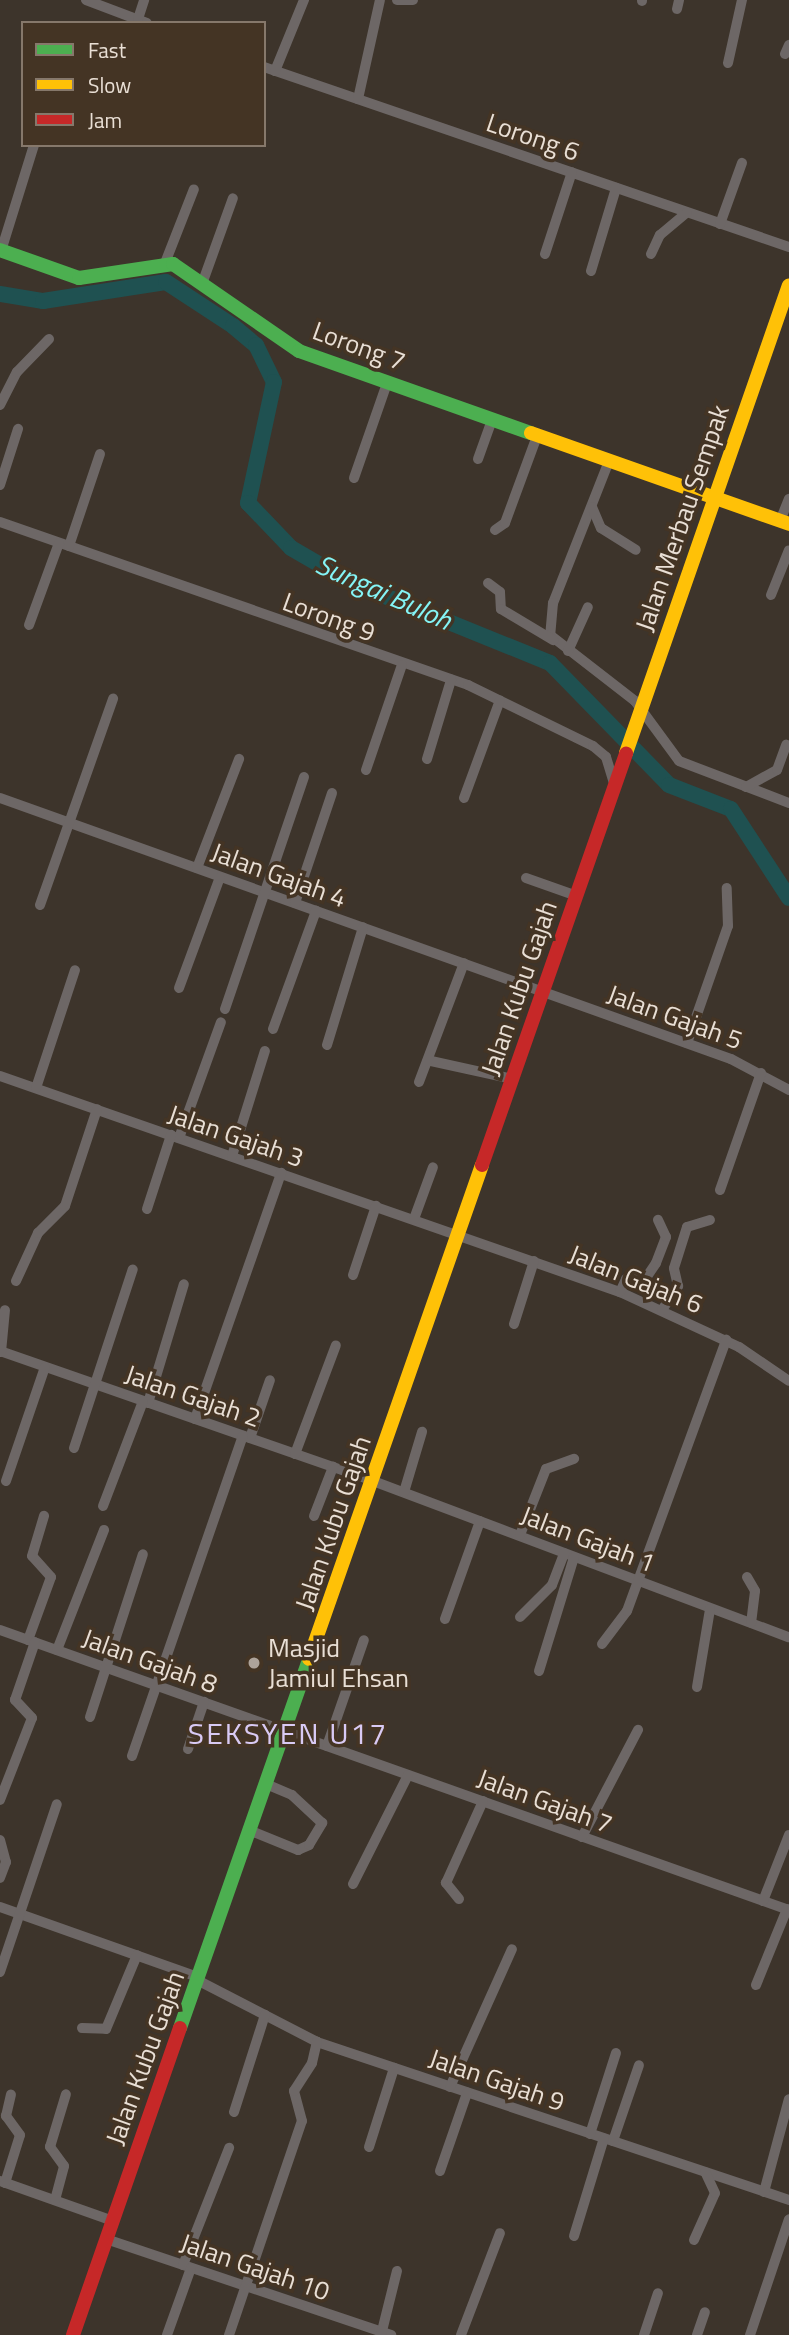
<!DOCTYPE html>
<style>
body{margin:0}
#map{position:relative;width:789px;height:2335px;overflow:hidden;background:#3d342b;font-family:"Titillium Web",sans-serif}
div>[style]{position:absolute}
[style*='--x']{left:calc(var(--x)*1px);top:calc(var(--y)*1px);width:calc(var(--w)*1px);rotate:calc(var(--a)*1deg)}
.river>*{height:16px;margin:-8px;padding:0 8px;transform-origin:8px;border-radius:8px;background:#1f5151}
.street>*{height:10px;margin:-5px;padding:0 5px;transform-origin:5px;border-radius:5px;background:#6d6766}
.fast>*{height:14px;margin:-7px;padding:0 7px;transform-origin:7px;border-radius:7px;background:#4caf50}
.slow>*{height:14px;margin:-7px;padding:0 7px;transform-origin:7px;border-radius:7px;background:#ffc107}
.jam>*{height:14px;margin:-7px;padding:0 7px;transform-origin:7px;border-radius:7px;background:#c62828}
.dots>*{width:19px;height:19px;translate:-50% -50%;box-sizing:border-box;border:4px solid #443424;border-radius:50%}
span{translate:-50% -50%;white-space:nowrap;text-align:center;line-height:1.15;-webkit-text-stroke:7px #443424;paint-order:stroke}
.street-label{font-size:26px;color:#e9dfd5}
.poi-label{font-size:26px;color:#e9dfd5}
.left{translate:0 -50%;text-align:left}
.water-label{font-size:28px;color:#84f4f5;font-style:italic}
.quarter-label{font-size:30px;color:#d9caf4;letter-spacing:2px}
.legend{position:absolute;left:21px;top:21px;width:245px;height:126px;box-sizing:border-box;background:#443424;border:2px solid #86786b;margin:0;padding:9px 12px;list-style:none;font-size:21px;color:#e9dfd5}
.legend li{display:flex;align-items:center;gap:14px;height:35px}
.legend b{width:35px;border:2px solid #86786b}
</style>
<div id="map">
<div class="river">
<div style="--x:0;--y:294;--w:44;--a:9.2"></div>
<div style="--x:43;--y:301;--w:124;--a:-8.8"></div>
<div style="--x:166;--y:282;--w:80;--a:33.3"></div>
<div style="--x:233;--y:326;--w:30;--a:40"></div>
<div style="--x:256;--y:345;--w:41;--a:64.1"></div>
<div style="--x:274;--y:382;--w:124;--a:102.1"></div>
<div style="--x:248;--y:503;--w:62;--a:46.3"></div>
<div style="--x:291;--y:548;--w:66;--a:30.1"></div>
<div style="--x:348;--y:581;--w:218;--a:22.1"></div>
<div style="--x:550;--y:663;--w:170;--a:45.7"></div>
<div style="--x:669;--y:785;--w:66;--a:21.2"></div>
<div style="--x:731;--y:809;--w:106;--a:56.9"></div>
</div>
<div class="street">
<div style="--x:86;--y:0;--w:65;--a:20.7"></div>
<div style="--x:397;--y:0;--w:16;--a:0"></div>
<div style="--x:642;--y:1;--w:1;--a:-90"></div>
<div style="--x:677;--y:9;--w:9;--a:-77"></div>
<div style="--x:138;--y:19;--w:20;--a:-72"></div>
<div style="--x:785;--y:54;--w:10;--a:-66"></div>
<div style="--x:728;--y:63;--w:65;--a:-77.5"></div>
<div style="--x:264;--y:67;--w:555;--a:18.92"></div>
<div style="--x:275;--y:71;--w:77;--a:-67.8"></div>
<div style="--x:358;--y:99;--w:101;--a:-77.5"></div>
<div style="--x:720;--y:224;--w:65;--a:-70.2"></div>
<div style="--x:1;--y:251;--w:111;--a:-72.7"></div>
<div style="--x:545;--y:254;--w:86;--a:-71.8"></div>
<div style="--x:651;--y:254;--w:21;--a:-65"></div>
<div style="--x:660;--y:235;--w:35;--a:-40"></div>
<div style="--x:165;--y:263;--w:79;--a:-68.6"></div>
<div style="--x:591;--y:271;--w:87;--a:-73.2"></div>
<div style="--x:202;--y:284;--w:91;--a:-70.2"></div>
<div style="--x:0;--y:405;--w:37;--a:-63"></div>
<div style="--x:17;--y:372;--w:46;--a:-45.9"></div>
<div style="--x:478;--y:459;--w:41;--a:-70.3"></div>
<div style="--x:609;--y:461;--w:153;--a:111.5"></div>
<div style="--x:553;--y:603;--w:32;--a:95"></div>
<div style="--x:550;--y:635;--w:108;--a:37.8"></div>
<div style="--x:635;--y:701;--w:74;--a:53.7"></div>
<div style="--x:679;--y:761;--w:118;--a:20.9"></div>
<div style="--x:354;--y:478;--w:101;--a:-70.8"></div>
<div style="--x:0;--y:485;--w:59;--a:-72.2"></div>
<div style="--x:592;--y:507;--w:23;--a:67"></div>
<div style="--x:601;--y:528;--w:41;--a:32.2"></div>
<div style="--x:780;--y:521;--w:24;--a:-68"></div>
<div style="--x:0;--y:522;--w:496;--a:19.2"></div>
<div style="--x:468;--y:685;--w:139;--a:26"></div>
<div style="--x:593;--y:746;--w:17;--a:40"></div>
<div style="--x:606;--y:757;--w:30;--a:73"></div>
<div style="--x:495;--y:530;--w:12;--a:-35"></div>
<div style="--x:505;--y:523;--w:93;--a:-69.8"></div>
<div style="--x:69;--y:546;--w:97;--a:-71.4"></div>
<div style="--x:488;--y:583;--w:15;--a:37"></div>
<div style="--x:500;--y:592;--w:17;--a:87"></div>
<div style="--x:501;--y:609;--w:61;--a:30.8"></div>
<div style="--x:771;--y:595;--w:48;--a:-68.2"></div>
<div style="--x:29;--y:625;--w:87;--a:-69.9"></div>
<div style="--x:568;--y:651;--w:48;--a:-65.6"></div>
<div style="--x:427;--y:759;--w:83;--a:-73.1"></div>
<div style="--x:366;--y:770;--w:111;--a:-71.1"></div>
<div style="--x:746;--y:787;--w:35;--a:-29"></div>
<div style="--x:777;--y:770;--w:27;--a:-70"></div>
<div style="--x:0;--y:798;--w:776;--a:19.65"></div>
<div style="--x:731;--y:1059;--w:66;--a:28.1"></div>
<div style="--x:464;--y:798;--w:104;--a:-69.8"></div>
<div style="--x:197;--y:868;--w:117;--a:-68.9"></div>
<div style="--x:526;--y:878;--w:54;--a:19.4"></div>
<div style="--x:295;--y:903;--w:116;--a:-71.4"></div>
<div style="--x:40;--y:905;--w:219;--a:-70.5"></div>
<div style="--x:179;--y:988;--w:118;--a:-69.7"></div>
<div style="--x:225;--y:1009;--w:245;--a:-71.2"></div>
<div style="--x:273;--y:1029;--w:126;--a:-70"></div>
<div style="--x:687;--y:1043;--w:124;--a:-70.7"></div>
<div style="--x:728;--y:926;--w:38;--a:-92"></div>
<div style="--x:327;--y:1045;--w:123;--a:-73"></div>
<div style="--x:431;--y:1061;--w:84;--a:12.4"></div>
<div style="--x:0;--y:1076;--w:657;--a:19.21"></div>
<div style="--x:620;--y:1292;--w:131;--a:24.8"></div>
<div style="--x:739;--y:1347;--w:60;--a:34.2"></div>
<div style="--x:419;--y:1082;--w:127;--a:-69.3"></div>
<div style="--x:36;--y:1088;--w:124;--a:-71.7"></div>
<div style="--x:179;--y:1138;--w:123;--a:-70.1"></div>
<div style="--x:232;--y:1156;--w:110;--a:-72.6"></div>
<div style="--x:720;--y:1190;--w:124;--a:-70.7"></div>
<div style="--x:147;--y:1209;--w:78;--a:-72"></div>
<div style="--x:414;--y:1219;--w:55;--a:-69.9"></div>
<div style="--x:353;--y:1275;--w:73;--a:-71.6"></div>
<div style="--x:16;--y:1281;--w:53;--a:-65.4"></div>
<div style="--x:38;--y:1233;--w:38;--a:-45"></div>
<div style="--x:65;--y:1206;--w:102;--a:-71.7"></div>
<div style="--x:620;--y:1292;--w:14;--a:-65"></div>
<div style="--x:626;--y:1279;--w:22;--a:-10"></div>
<div style="--x:648;--y:1275;--w:14;--a:-56"></div>
<div style="--x:656;--y:1263;--w:28;--a:-69"></div>
<div style="--x:666;--y:1237;--w:19;--a:-115"></div>
<div style="--x:662;--y:1310;--w:29;--a:-56"></div>
<div style="--x:678;--y:1286;--w:18;--a:-103"></div>
<div style="--x:674;--y:1268;--w:43;--a:-72.4"></div>
<div style="--x:687;--y:1227;--w:24;--a:-17"></div>
<div style="--x:514;--y:1324;--w:66;--a:-72.4"></div>
<div style="--x:0;--y:1351;--w:395;--a:19.2"></div>
<div style="--x:373;--y:1481;--w:444;--a:20.6"></div>
<div style="--x:1;--y:1352;--w:42;--a:-84.6"></div>
<div style="--x:148;--y:1403;--w:124;--a:-73.2"></div>
<div style="--x:195;--y:1419;--w:261;--a:-70.7"></div>
<div style="--x:250;--y:1438;--w:61;--a:-71"></div>
<div style="--x:74;--y:1448;--w:188;--a:-71.8"></div>
<div style="--x:295;--y:1454;--w:116;--a:-69.4"></div>
<div style="--x:6;--y:1481;--w:120;--a:-71.1"></div>
<div style="--x:404;--y:1492;--w:63;--a:-73.3"></div>
<div style="--x:103;--y:1506;--w:112;--a:-69.1"></div>
<div style="--x:314;--y:1516;--w:53;--a:-68.8"></div>
<div style="--x:520;--y:1535;--w:71;--a:-68.5"></div>
<div style="--x:546;--y:1469;--w:30;--a:-20"></div>
<div style="--x:747;--y:1577;--w:16;--a:60"></div>
<div style="--x:755;--y:1591;--w:32;--a:97"></div>
<div style="--x:520;--y:1617;--w:45;--a:-45"></div>
<div style="--x:552;--y:1585;--w:34;--a:-69"></div>
<div style="--x:445;--y:1619;--w:104;--a:-70.3"></div>
<div style="--x:0;--y:1630;--w:837;--a:19.54"></div>
<div style="--x:28;--y:1640;--w:67;--a:-69.9"></div>
<div style="--x:51;--y:1577;--w:28;--a:-132"></div>
<div style="--x:32;--y:1556;--w:42;--a:-73.3"></div>
<div style="--x:602;--y:1644;--w:41;--a:-52.9"></div>
<div style="--x:627;--y:1611;--w:289;--a:-69.9"></div>
<div style="--x:57;--y:1650;--w:129;--a:-68.6"></div>
<div style="--x:539;--y:1671;--w:119;--a:-72.9"></div>
<div style="--x:697;--y:1687;--w:79;--a:-80.5"></div>
<div style="--x:90;--y:1717;--w:171;--a:-72"></div>
<div style="--x:327;--y:1746;--w:112;--a:-70.8"></div>
<div style="--x:188;--y:1749;--w:50;--a:-71.2"></div>
<div style="--x:132;--y:1756;--w:339;--a:-70.9"></div>
<div style="--x:0;--y:1800;--w:88;--a:-68.7"></div>
<div style="--x:32;--y:1718;--w:25;--a:-133"></div>
<div style="--x:15;--y:1700;--w:61;--a:-71"></div>
<div style="--x:251;--y:1831;--w:51;--a:22"></div>
<div style="--x:298;--y:1850;--w:12;--a:-24"></div>
<div style="--x:309;--y:1845;--w:26;--a:-59"></div>
<div style="--x:322;--y:1823;--w:41;--a:-137"></div>
<div style="--x:292;--y:1795;--w:26;--a:-157"></div>
<div style="--x:582;--y:1837;--w:121;--a:-62.4"></div>
<div style="--x:0;--y:1840;--w:23;--a:75"></div>
<div style="--x:6;--y:1862;--w:17;--a:111"></div>
<div style="--x:353;--y:1884;--w:122;--a:-63.2"></div>
<div style="--x:459;--y:1899;--w:21;--a:-129"></div>
<div style="--x:446;--y:1883;--w:90;--a:-65.7"></div>
<div style="--x:763;--y:1901;--w:71;--a:-68.5"></div>
<div style="--x:0;--y:1907;--w:212;--a:19.5"></div>
<div style="--x:0;--y:1972;--w:177;--a:-71.3"></div>
<div style="--x:199;--y:1981;--w:133;--a:27.3"></div>
<div style="--x:317;--y:2042;--w:498;--a:18.5"></div>
<div style="--x:756;--y:1985;--w:82;--a:-67.8"></div>
<div style="--x:82;--y:2028;--w:24;--a:2"></div>
<div style="--x:106;--y:2029;--w:80;--a:-67.3"></div>
<div style="--x:450;--y:2087;--w:151;--a:-65.8"></div>
<div style="--x:234;--y:2112;--w:102;--a:-72.3"></div>
<div style="--x:590;--y:2134;--w:85;--a:-72.2"></div>
<div style="--x:613;--y:2141;--w:80;--a:-71.1"></div>
<div style="--x:369;--y:2147;--w:83;--a:-72.4"></div>
<div style="--x:440;--y:2171;--w:83;--a:-70.9"></div>
<div style="--x:0;--y:2181;--w:120;--a:19.5"></div>
<div style="--x:5;--y:2183;--w:50;--a:-72.6"></div>
<div style="--x:20;--y:2135;--w:24;--a:-126"></div>
<div style="--x:6;--y:2116;--w:22;--a:-77"></div>
<div style="--x:764;--y:2192;--w:96;--a:-75"></div>
<div style="--x:55;--y:2200;--w:35;--a:-75"></div>
<div style="--x:64;--y:2166;--w:24;--a:-126"></div>
<div style="--x:50;--y:2147;--w:55;--a:-73.2"></div>
<div style="--x:574;--y:2236;--w:102;--a:-73"></div>
<div style="--x:106;--y:2239;--w:301;--a:18.6"></div>
<div style="--x:694;--y:2240;--w:51;--a:-65.9"></div>
<div style="--x:715;--y:2193;--w:23;--a:-115"></div>
<div style="--x:183;--y:2265;--w:126;--a:-68.5"></div>
<div style="--x:167;--y:2335;--w:71;--a:-70.3"></div>
<div style="--x:229;--y:2335;--w:226;--a:-71.2"></div>
<div style="--x:302;--y:2121;--w:31;--a:-105"></div>
<div style="--x:294;--y:2091;--w:33;--a:-57"></div>
<div style="--x:312;--y:2063;--w:22;--a:-77"></div>
<div style="--x:381;--y:2335;--w:66;--a:-76"></div>
<div style="--x:461;--y:2335;--w:109;--a:-69.1"></div>
<div style="--x:644;--y:2335;--w:44;--a:-71.6"></div>
<div style="--x:697;--y:2335;--w:24;--a:-71"></div>
<div style="--x:750;--y:2335;--w:122;--a:-71.4"></div>
</div>
<div class="fast">
<div style="--x:0;--y:250;--w:84;--a:19.5"></div>
<div style="--x:79;--y:278;--w:95;--a:-8.5"></div>
<div style="--x:173;--y:264;--w:153;--a:34.6"></div>
<div style="--x:299;--y:351;--w:246;--a:19.5"></div>
<div style="--x:180;--y:2028;--w:391;--a:-70.7"></div>
</div>
<div class="slow">
<div style="--x:531;--y:433;--w:274;--a:19.4"></div>
<div style="--x:626;--y:753;--w:495;--a:-70.8"></div>
<div style="--x:309;--y:1659;--w:523;--a:-70.7"></div>
</div>
<div class="jam">
<div style="--x:482;--y:1165;--w:436;--a:-70.7"></div>
<div style="--x:73;--y:2335;--w:325;--a:-70.8"></div>
</div>
<div class="dots">
<div style="left:254px;top:1663px;background:#ada39a"></div>
</div>
<div class="street-label">
<span style="left:533px;top:137px;rotate:19deg">Lorong 6</span>
<span style="left:359px;top:346px;rotate:20deg">Lorong 7</span>
<span style="left:682px;top:518px;rotate:-71deg">Jalan Merbau Sempak</span>
<span style="left:329px;top:617px;rotate:20deg">Lorong 9</span>
<span style="left:279px;top:875px;rotate:20deg">Jalan Gajah 4</span>
<span style="left:519px;top:988px;rotate:-71deg">Jalan Kubu Gajah</span>
<span style="left:675px;top:1017px;rotate:20deg">Jalan Gajah 5</span>
<span style="left:236px;top:1136px;rotate:19deg">Jalan Gajah 3</span>
<span style="left:636px;top:1279px;rotate:22deg">Jalan Gajah 6</span>
<span style="left:193px;top:1396px;rotate:19deg">Jalan Gajah 2</span>
<span style="left:333px;top:1523px;rotate:-71deg">Jalan Kubu Gajah</span>
<span style="left:588px;top:1539px;rotate:21deg">Jalan Gajah 1</span>
<span style="left:150px;top:1661px;rotate:20deg">Jalan Gajah 8</span>
<span style="left:545px;top:1801px;rotate:20deg">Jalan Gajah 7</span>
<span style="left:145px;top:2058px;rotate:-70deg">Jalan Kubu Gajah</span>
<span style="left:497px;top:2080px;rotate:19deg">Jalan Gajah 9</span>
<span style="left:255px;top:2267px;rotate:19deg">Jalan Gajah 10</span>
</div>
<div class="poi-label">
<span class="left" style="left:268px;top:1663px">Masjid<br>Jamiul Ehsan</span>
</div>
<div class="water-label">
<span style="left:384px;top:592px;rotate:24deg">Sungai Buloh</span>
</div>
<div class="quarter-label">
<span style="left:288px;top:1733px">SEKSYEN U17</span>
</div>
<ul class="legend">
<li><b style="height:9px;background:#4caf50"></b>Fast</li>
<li><b style="height:9px;background:#ffc107"></b>Slow</li>
<li><b style="height:9px;background:#c62828"></b>Jam</li>
</ul>
</div>
